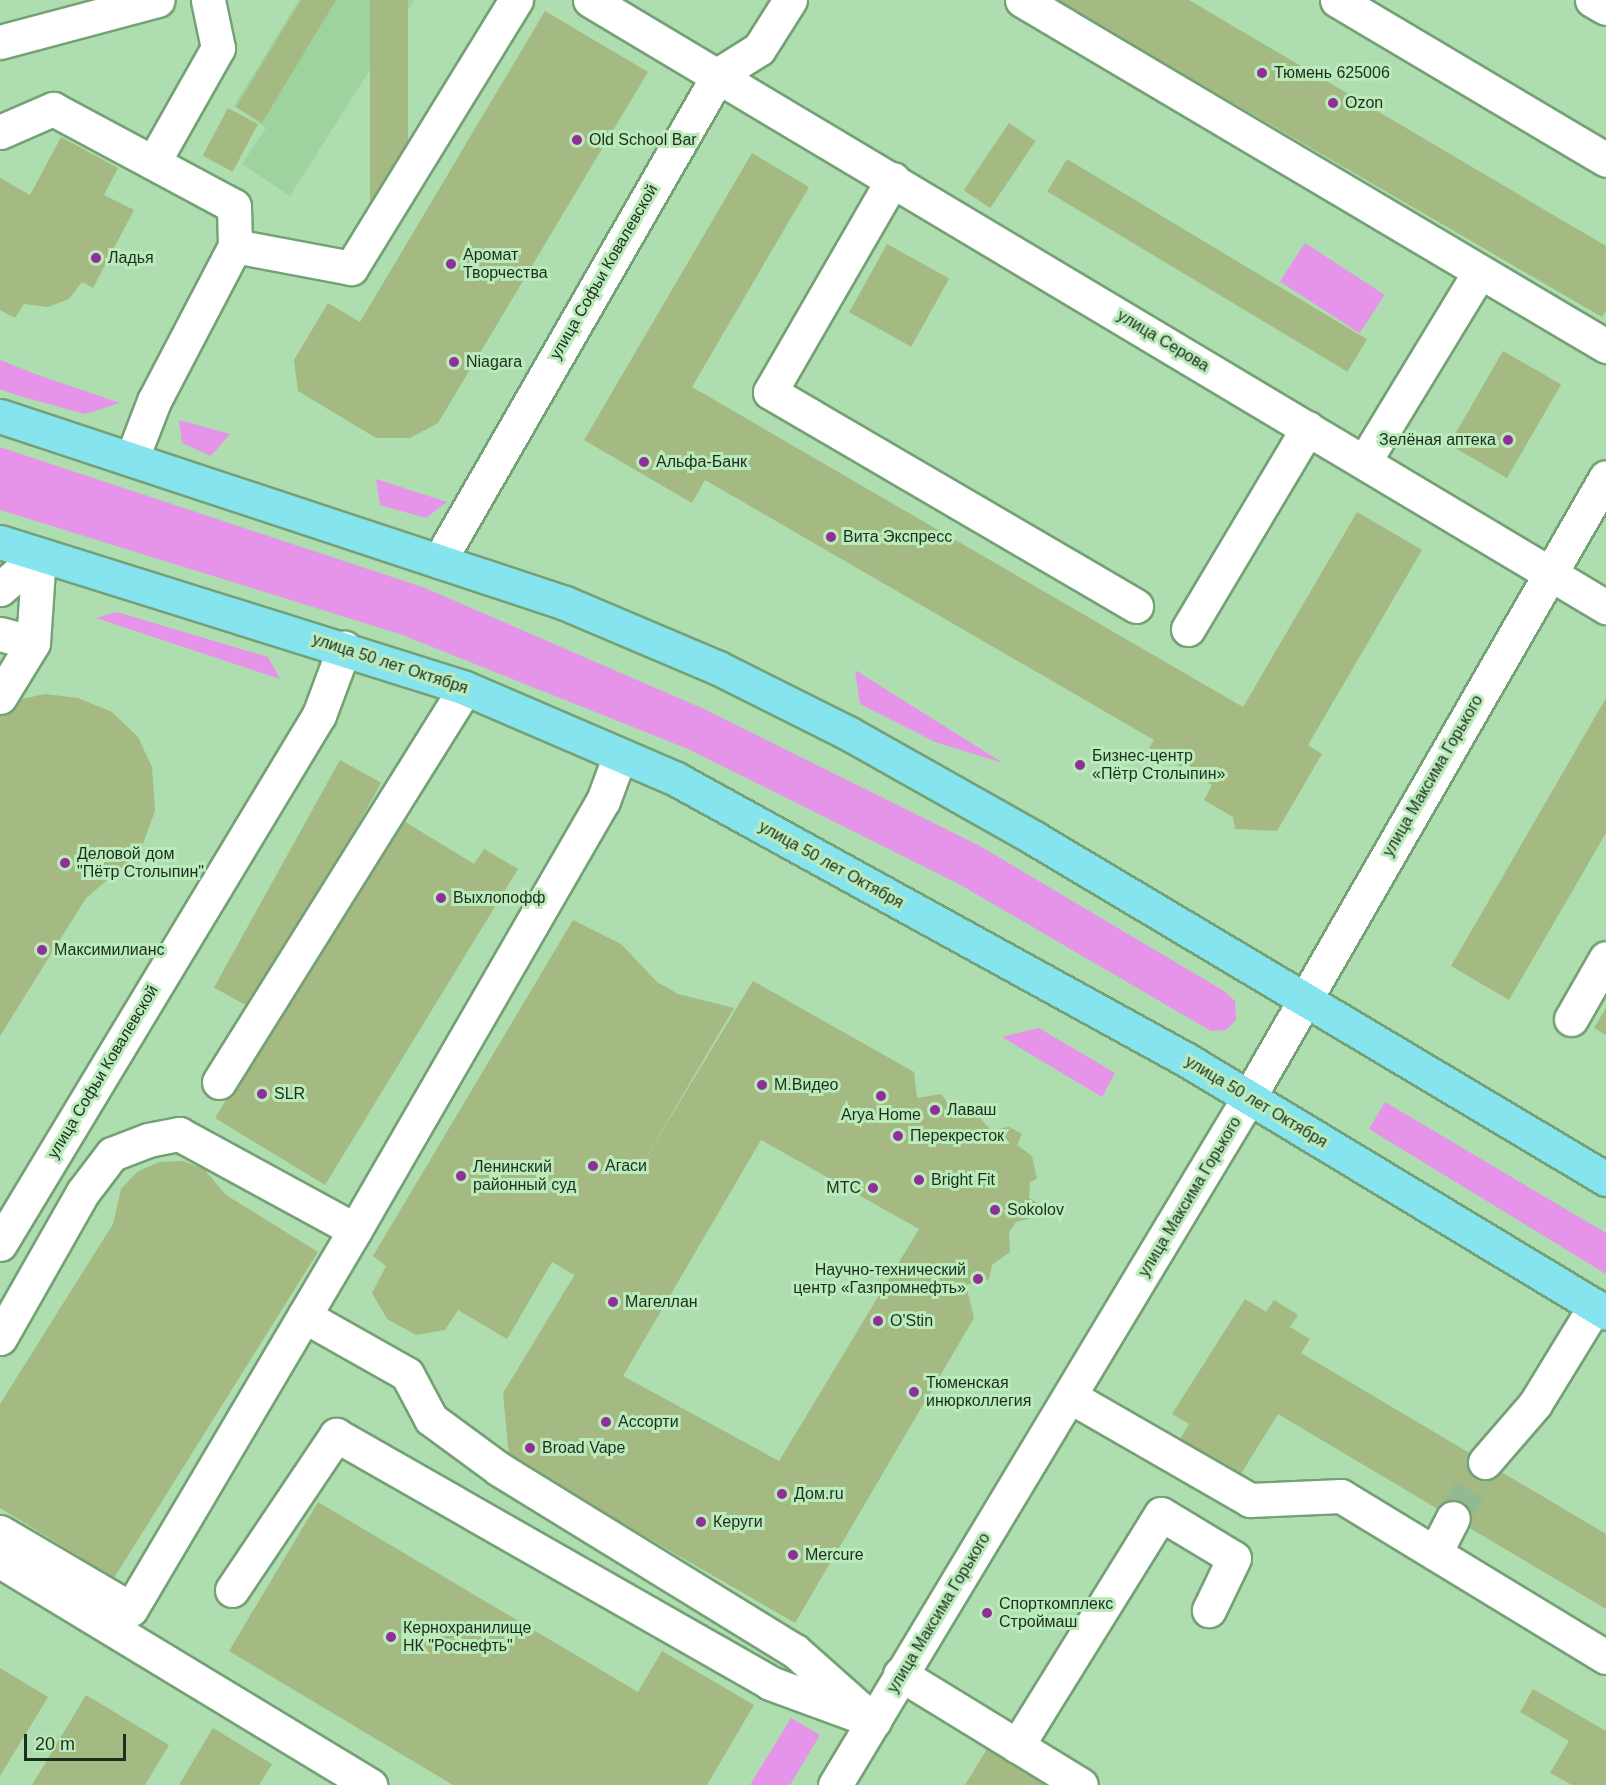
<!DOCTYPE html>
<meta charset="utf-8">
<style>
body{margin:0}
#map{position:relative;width:1606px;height:1785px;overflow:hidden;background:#aeddaf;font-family:Arial,sans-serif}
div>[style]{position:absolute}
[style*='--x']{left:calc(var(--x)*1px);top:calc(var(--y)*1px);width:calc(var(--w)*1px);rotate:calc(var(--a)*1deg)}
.built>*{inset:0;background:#9ed39f}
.green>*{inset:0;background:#e694ea;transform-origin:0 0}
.building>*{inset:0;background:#a5ba82;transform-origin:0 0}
.minor-tunnel>*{height:33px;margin-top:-16.5px;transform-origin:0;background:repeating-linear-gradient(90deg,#91ba92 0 33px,transparent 0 49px)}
.roads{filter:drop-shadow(2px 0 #74a175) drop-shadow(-2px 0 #74a175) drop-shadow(0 2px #74a175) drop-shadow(0 -2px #74a175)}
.minor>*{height:33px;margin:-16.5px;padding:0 16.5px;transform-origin:16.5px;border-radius:16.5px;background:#fff}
.major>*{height:33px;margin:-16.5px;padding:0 16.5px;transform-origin:16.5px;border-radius:16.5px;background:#85e4ed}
.dots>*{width:16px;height:16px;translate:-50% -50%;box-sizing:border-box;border:3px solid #bbeabb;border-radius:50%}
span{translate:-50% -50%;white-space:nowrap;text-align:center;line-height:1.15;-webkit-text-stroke:6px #bbeabb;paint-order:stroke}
.poi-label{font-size:16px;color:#1c2f1d}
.left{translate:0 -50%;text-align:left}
.right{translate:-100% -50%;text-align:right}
.street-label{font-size:16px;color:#1c2f1d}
.scale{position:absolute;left:24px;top:1734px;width:102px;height:27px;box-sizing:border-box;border:3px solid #1c2f1d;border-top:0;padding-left:8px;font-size:18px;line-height:21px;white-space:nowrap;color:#1c2f1d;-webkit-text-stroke:4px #bbeabb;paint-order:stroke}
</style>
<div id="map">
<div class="built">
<div style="clip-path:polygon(299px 0,414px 0,290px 196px,242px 164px,266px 128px,234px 106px)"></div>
</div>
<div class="green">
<div style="left:1305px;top:243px;width:95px;height:46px;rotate:33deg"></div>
<div style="clip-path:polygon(0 360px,38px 375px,120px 403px,85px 414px,16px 395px,0 389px)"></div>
<div style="clip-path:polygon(179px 420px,230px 434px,211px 456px,182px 443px)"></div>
<div style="clip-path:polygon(0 447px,425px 588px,704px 709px,978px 845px,1224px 991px,1235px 1001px,1236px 1020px,1226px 1030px,1211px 1031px,959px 884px,688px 749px,400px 634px,0 510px)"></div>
<div style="clip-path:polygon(376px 479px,447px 502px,426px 518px,380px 505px)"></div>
<div style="clip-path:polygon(117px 612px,268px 657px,280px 679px,96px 618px)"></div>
<div style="clip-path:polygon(855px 670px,1003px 763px,935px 742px,860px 704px)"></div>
<div style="clip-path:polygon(1039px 1028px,1115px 1073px,1102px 1097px,1002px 1037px)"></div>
<div style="clip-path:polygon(1385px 1102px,1606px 1233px,1606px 1274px,1369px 1129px)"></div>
<div style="clip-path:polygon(791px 1718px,820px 1735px,790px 1785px,750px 1785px)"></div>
</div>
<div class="building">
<div style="clip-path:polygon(301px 0,336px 0,262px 123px,236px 107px)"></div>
<div style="left:370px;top:0;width:38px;height:203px"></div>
<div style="clip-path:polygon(1056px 0,1189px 0,1606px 246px,1606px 311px,1602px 317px)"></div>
<div style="clip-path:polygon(545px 11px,648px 72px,438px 423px,410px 438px,376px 438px,298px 391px,294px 360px,328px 303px,360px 322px)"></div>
<div style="left:228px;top:108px;width:34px;height:54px;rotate:28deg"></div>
<div style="left:1009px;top:123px;width:32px;height:81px;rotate:34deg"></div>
<div style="clip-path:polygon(61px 137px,118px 168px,104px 195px,134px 210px,93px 288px,82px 282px,69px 299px,48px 307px,24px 304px,15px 318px,0 310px,0 178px,30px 195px)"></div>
<div style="clip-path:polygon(752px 153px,809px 187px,692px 387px,1243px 707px,1357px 512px,1422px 550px,1308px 745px,1322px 754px,1277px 831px,1235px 829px,1233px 817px,1204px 800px,1212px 785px,1149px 748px,1154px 740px,705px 480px,692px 503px,584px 440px)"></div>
<div style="left:1067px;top:159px;width:350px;height:38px;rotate:31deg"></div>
<div style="left:887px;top:244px;width:71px;height:78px;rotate:29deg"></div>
<div style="left:1503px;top:351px;width:67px;height:108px;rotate:30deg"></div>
<div style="clip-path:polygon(45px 694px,78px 698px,112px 712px,138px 737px,152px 767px,155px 811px,140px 852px,86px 898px,0 1036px,0 715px,17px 700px)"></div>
<div style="clip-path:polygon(1606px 698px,1606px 833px,1509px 1000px,1451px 966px)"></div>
<div style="left:340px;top:760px;width:47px;height:260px;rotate:29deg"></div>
<div style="clip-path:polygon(399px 818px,474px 864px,484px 849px,518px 869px,325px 1185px,215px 1118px)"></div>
<div style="clip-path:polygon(573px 920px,621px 944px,657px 982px,678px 994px,734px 1008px,576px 1276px,552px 1262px,507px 1339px,458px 1310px,445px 1330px,416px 1335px,387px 1319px,372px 1293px,386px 1266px,373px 1256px)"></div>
<div style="clip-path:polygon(evenodd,753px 981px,914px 1072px,917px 1098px,941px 1094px,951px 1107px,968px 1105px,991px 1130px,1009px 1127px,1022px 1134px,1017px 1145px,1032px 1156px,1037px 1179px,1030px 1182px,1029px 1198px,1041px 1205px,1035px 1217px,1016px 1222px,1009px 1232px,1010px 1252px,992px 1265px,989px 1279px,966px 1285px,974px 1318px,795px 1623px,509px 1458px,503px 1393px,753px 981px,761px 1140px,919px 1229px,779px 1461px,623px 1376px,761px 1140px)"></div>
<div style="clip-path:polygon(1606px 1008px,1606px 1035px,1594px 1028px)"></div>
<div style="clip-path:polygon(183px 1161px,204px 1169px,226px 1195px,318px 1252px,114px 1578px,0 1508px,0 1404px,113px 1224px,121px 1189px,137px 1172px,159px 1162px)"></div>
<div style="clip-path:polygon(1245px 1299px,1266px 1312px,1274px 1300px,1298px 1315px,1290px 1327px,1310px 1339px,1301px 1353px,1606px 1534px,1606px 1609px,1278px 1414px,1234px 1485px,1175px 1448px,1189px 1424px,1172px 1414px)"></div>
<div style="clip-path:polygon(318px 1502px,638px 1692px,662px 1651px,754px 1705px,707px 1785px,453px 1785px,229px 1651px)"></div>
<div style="clip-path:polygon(0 1668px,48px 1697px,0 1776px)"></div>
<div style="clip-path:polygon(1533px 1689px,1606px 1731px,1606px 1785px,1572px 1785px,1550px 1773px,1569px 1741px,1520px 1712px)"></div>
<div style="clip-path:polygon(86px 1695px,169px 1745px,145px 1785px,32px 1785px)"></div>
<div style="clip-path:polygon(213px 1728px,272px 1764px,259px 1785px,179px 1785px)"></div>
<div style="clip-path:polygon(987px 1749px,1024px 1772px,1046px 1785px,965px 1785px)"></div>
</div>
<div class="minor-tunnel">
<div style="--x:1453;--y:1518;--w:64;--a:-60.3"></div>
</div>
<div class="roads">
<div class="minor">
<div style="--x:590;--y:0;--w:1184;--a:30.86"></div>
<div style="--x:1022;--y:0;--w:679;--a:30.65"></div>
<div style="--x:1337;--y:0;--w:313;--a:30.7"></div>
<div style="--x:1592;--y:0;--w:16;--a:30"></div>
<div style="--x:0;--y:42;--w:163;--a:-14.9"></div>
<div style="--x:0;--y:132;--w:58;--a:-23.5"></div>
<div style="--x:53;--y:109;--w:205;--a:28.2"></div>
<div style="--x:234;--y:206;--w:40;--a:88.6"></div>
<div style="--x:235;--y:246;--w:175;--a:117.6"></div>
<div style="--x:154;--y:401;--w:61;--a:111.1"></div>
<div style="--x:154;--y:161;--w:130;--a:-60.5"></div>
<div style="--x:218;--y:48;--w:49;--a:-101.8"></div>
<div style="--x:893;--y:179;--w:246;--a:120"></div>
<div style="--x:770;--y:392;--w:424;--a:30.3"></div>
<div style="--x:235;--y:246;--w:118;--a:10.7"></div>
<div style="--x:351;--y:268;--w:315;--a:-58.4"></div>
<div style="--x:1364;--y:462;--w:221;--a:-58.7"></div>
<div style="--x:439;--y:561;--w:562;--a:-60.1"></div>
<div style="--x:719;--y:74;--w:47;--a:-32"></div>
<div style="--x:759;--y:49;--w:58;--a:-57.7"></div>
<div style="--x:0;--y:589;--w:52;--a:-41.1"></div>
<div style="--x:1188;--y:629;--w:234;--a:-59.2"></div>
<div style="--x:0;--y:634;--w:34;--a:15"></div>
<div style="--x:0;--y:697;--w:63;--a:-58.6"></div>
<div style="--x:33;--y:643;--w:88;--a:-86.1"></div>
<div style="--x:1571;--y:1019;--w:70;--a:-60.2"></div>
<div style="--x:219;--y:1082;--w:464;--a:-58"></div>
<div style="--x:355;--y:1230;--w:496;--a:-60"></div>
<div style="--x:603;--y:801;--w:49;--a:-69.7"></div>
<div style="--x:0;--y:1244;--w:618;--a:-58.91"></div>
<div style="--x:319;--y:715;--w:72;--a:-69.5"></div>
<div style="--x:304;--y:1316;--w:118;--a:29.4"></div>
<div style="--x:407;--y:1374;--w:51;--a:61.9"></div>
<div style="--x:431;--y:1419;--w:84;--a:36.3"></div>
<div style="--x:499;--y:1469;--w:347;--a:31.6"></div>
<div style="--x:795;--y:1651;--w:86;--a:41.7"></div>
<div style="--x:0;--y:1338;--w:168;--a:-60.4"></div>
<div style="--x:83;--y:1192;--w:48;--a:-52.7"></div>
<div style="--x:112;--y:1154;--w:39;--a:-21"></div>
<div style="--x:148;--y:1140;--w:32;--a:-11"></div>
<div style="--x:179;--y:1134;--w:200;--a:28.6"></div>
<div style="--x:355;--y:1230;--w:440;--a:120.6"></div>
<div style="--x:131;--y:1609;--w:152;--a:-149.6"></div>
<div style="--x:1071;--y:1397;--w:207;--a:29.9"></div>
<div style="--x:1250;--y:1500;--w:91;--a:-2.5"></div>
<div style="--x:1341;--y:1496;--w:310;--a:31.3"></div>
<div style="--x:1485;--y:1462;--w:77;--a:-49.2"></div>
<div style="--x:1535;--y:1404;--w:115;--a:-58.5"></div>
<div style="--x:1435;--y:1553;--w:39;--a:-63"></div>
<div style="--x:0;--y:1561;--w:433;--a:31.2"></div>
<div style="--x:232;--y:1590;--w:187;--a:-56.1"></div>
<div style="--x:336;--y:1435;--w:500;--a:29.7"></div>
<div style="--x:770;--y:1683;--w:111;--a:20.1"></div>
<div style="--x:900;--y:1674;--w:212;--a:31.5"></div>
<div style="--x:1017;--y:1746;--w:273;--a:-58.2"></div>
<div style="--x:1161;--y:1514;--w:85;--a:31.1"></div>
<div style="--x:1234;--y:1558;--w:58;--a:115.7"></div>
<div style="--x:835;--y:1785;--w:803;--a:-58.96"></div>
<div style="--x:1249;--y:1097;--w:715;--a:-60.07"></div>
</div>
<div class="major">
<div style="--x:0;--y:416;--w:595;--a:18.31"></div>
<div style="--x:565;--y:603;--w:166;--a:23"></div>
<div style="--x:718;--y:668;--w:145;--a:26.6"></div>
<div style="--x:848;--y:733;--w:214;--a:29.4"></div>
<div style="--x:1034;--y:838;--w:666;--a:30.8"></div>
<div style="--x:0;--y:542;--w:487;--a:17.4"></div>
<div style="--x:465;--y:688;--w:230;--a:23.3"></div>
<div style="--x:676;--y:779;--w:583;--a:28.81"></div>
<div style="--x:1187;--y:1060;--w:489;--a:31.1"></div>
</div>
</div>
<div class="dots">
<div style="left:1262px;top:73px;background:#902f97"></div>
<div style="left:1333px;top:103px;background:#902f97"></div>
<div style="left:577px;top:140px;background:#902f97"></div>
<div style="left:96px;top:258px;background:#902f97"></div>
<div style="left:451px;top:264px;background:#902f97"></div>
<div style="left:454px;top:362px;background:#902f97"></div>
<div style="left:1508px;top:440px;background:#902f97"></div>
<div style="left:644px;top:462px;background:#902f97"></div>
<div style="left:831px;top:537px;background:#902f97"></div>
<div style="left:1080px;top:765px;background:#902f97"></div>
<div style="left:65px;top:863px;background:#902f97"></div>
<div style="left:441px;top:898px;background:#902f97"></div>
<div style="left:42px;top:950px;background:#902f97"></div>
<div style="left:762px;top:1085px;background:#902f97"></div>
<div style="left:262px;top:1094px;background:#902f97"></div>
<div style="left:881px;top:1096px;background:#902f97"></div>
<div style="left:935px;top:1110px;background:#902f97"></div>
<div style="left:898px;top:1136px;background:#902f97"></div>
<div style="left:593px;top:1166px;background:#902f97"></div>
<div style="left:461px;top:1176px;background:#902f97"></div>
<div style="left:919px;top:1180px;background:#902f97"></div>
<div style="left:873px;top:1188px;background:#902f97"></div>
<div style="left:995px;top:1210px;background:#902f97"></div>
<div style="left:978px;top:1279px;background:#902f97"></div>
<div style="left:613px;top:1302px;background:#902f97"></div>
<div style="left:878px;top:1321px;background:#902f97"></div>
<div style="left:914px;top:1392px;background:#902f97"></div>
<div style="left:606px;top:1422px;background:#902f97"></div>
<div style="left:530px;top:1448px;background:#902f97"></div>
<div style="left:782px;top:1494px;background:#902f97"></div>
<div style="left:701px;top:1522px;background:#902f97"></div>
<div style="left:793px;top:1555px;background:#902f97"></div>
<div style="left:987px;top:1613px;background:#902f97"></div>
<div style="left:391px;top:1637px;background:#902f97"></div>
</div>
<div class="poi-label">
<span class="left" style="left:1274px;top:73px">Тюмень 625006</span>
<span class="left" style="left:1345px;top:103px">Ozon</span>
<span class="left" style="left:589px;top:140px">Old School Bar</span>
<span class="left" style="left:463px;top:264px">Аромат<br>Творчества</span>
<span class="left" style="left:108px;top:258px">Ладья</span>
<span class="left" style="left:466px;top:362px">Niagara</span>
<span class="right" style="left:1496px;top:440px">Зелёная аптека</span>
<span class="left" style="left:656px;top:462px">Альфа-Банк</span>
<span class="left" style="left:843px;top:537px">Вита Экспресс</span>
<span class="left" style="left:1092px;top:765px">Бизнес-центр<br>«Пётр Столыпин»</span>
<span class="left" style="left:77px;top:863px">Деловой дом<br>"Пётр Столыпин"</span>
<span class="left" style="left:453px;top:898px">Выхлопофф</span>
<span class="left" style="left:54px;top:950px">Максимилианс</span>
<span class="left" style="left:774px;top:1085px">М.Видео</span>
<span class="left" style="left:274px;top:1094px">SLR</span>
<span class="left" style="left:947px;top:1110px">Лаваш</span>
<span style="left:881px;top:1115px">Arya Home</span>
<span class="left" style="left:910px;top:1136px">Перекресток</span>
<span class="left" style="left:605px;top:1166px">Агаси</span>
<span class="left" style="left:473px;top:1176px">Ленинский<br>районный суд</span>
<span class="left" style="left:931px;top:1180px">Bright Fit</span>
<span class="right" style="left:861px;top:1188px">МТС</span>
<span class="left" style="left:1007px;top:1210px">Sokolov</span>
<span class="right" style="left:966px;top:1279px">Научно-технический<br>центр «Газпромнефть»</span>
<span class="left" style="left:625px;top:1302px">Магеллан</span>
<span class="left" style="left:890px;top:1321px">O'Stin</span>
<span class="left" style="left:926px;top:1392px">Тюменская<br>инюрколлегия</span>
<span class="left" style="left:618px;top:1422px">Ассорти</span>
<span class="left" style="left:542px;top:1448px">Broad Vape</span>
<span class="left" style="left:794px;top:1494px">Дом.ru</span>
<span class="left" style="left:713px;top:1522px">Керуги</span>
<span class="left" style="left:805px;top:1555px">Mercure</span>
<span class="left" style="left:999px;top:1613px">Спорткомплекс<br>Строймаш</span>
<span class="left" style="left:403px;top:1637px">Кернохранилище<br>НК "Роснефть"</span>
</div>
<div class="street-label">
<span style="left:604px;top:272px;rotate:-60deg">улица Софьи Ковалевской</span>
<span style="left:1163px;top:341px;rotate:31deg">улица Серова</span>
<span style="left:390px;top:664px;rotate:18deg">улица 50 лет Октября</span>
<span style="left:1433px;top:776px;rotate:-60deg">улица Максима Горького</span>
<span style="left:831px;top:865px;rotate:29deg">улица 50 лет Октября</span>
<span style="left:103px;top:1072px;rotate:-59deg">улица Софьи Ковалевской</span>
<span style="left:1256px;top:1102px;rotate:31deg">улица 50 лет Октября</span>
<span style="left:1190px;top:1197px;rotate:-59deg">улица Максима Горького</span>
<span style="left:939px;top:1613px;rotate:-59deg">улица Максима Горького</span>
</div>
<div class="scale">20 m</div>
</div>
